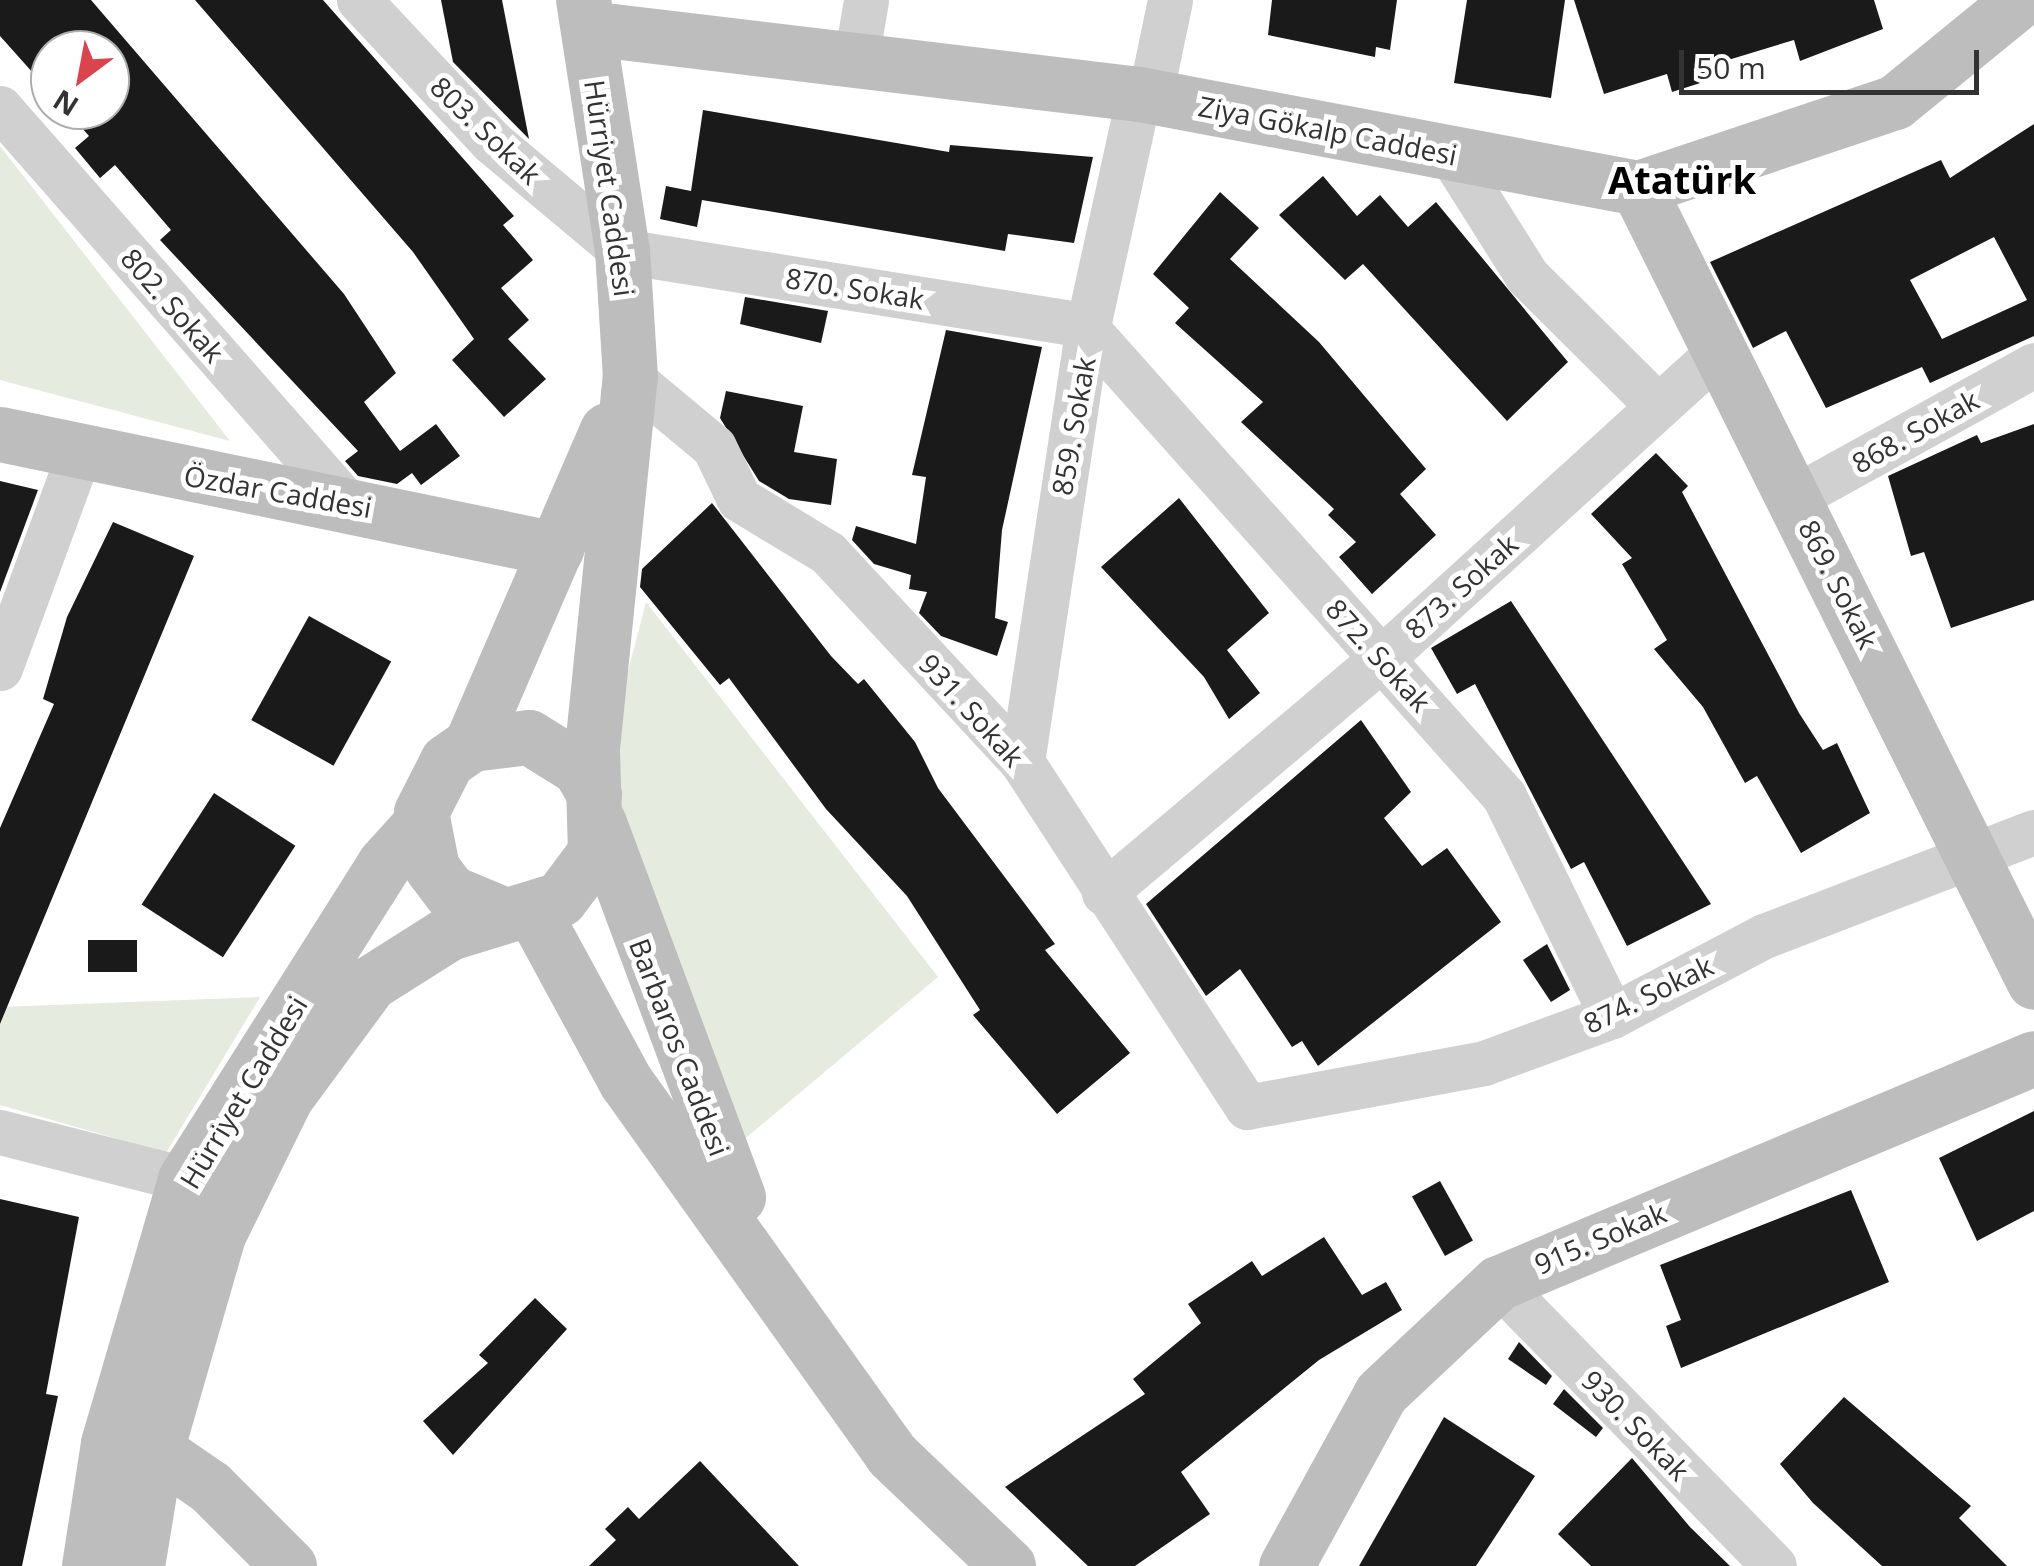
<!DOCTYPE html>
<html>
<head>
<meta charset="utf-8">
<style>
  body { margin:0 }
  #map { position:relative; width:2034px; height:1566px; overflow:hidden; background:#fff; font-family:"Open Sans",sans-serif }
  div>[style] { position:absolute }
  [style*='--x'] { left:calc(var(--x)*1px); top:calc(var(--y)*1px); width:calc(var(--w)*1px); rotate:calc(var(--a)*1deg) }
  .green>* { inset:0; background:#e5ebdf }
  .building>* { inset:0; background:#1a1a1a; transform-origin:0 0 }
  .street>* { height:45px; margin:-22.5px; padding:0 22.5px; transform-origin:22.5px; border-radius:22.5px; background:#d0d0d0 }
  .secondary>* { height:55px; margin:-27.5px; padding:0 27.5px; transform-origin:27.5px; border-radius:27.5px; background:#bdbdbd }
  span { translate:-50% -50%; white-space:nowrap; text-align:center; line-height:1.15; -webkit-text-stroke:10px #fff; paint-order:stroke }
  .street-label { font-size:28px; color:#333 }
  .district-label { font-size:38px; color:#000; font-weight:700 }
  .north { position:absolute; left:30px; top:30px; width:100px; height:100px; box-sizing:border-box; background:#fff; border:2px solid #adadad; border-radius:50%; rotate:212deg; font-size:28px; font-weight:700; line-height:40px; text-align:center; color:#333 }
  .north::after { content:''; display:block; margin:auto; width:35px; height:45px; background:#da444f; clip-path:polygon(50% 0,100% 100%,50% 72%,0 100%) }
  .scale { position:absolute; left:1679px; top:50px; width:300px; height:45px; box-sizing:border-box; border:5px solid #333; border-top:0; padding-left:12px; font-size:30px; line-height:35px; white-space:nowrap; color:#333; -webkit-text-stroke:8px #fff; paint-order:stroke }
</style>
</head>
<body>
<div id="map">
  <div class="green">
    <i style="clip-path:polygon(0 146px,230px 441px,0 380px)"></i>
    <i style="clip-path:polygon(646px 602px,938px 977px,741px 1142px,619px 803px,619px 706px)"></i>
    <i style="clip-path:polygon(260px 997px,166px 1153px,0 1105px,0 1007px)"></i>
  </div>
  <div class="building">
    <i style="clip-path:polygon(0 0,91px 0,344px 294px,396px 373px,364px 402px,400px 451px,436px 424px,460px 456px,421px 485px,412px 473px,397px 484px,358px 476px,345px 461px,358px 451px,160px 240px,171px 230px,115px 165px,100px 178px,75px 148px,89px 136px,66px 110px,110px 110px,110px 50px,50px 50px,50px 92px,0 36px)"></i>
    <i style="clip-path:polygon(195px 0,323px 0,514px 216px,503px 225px,533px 260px,501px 288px,529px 320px,508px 339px,546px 379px,504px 417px,452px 360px,474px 339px,413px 252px)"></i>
    <i style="clip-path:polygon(441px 0,502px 0,529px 139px,453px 62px)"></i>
    <i style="clip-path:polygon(1272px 0,1397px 0,1390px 50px,1376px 47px,1375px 57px,1268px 35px)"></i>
    <i style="clip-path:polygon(1467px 0,1565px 0,1551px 98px,1454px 83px)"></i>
    <i style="clip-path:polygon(1574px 0,1874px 0,1883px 29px,1800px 61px,1794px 40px,1715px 64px,1719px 77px,1672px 92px,1667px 74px,1604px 94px)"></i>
    <i style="clip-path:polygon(703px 110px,949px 152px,950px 145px,1093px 157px,1074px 243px,1008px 234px,1005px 251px,702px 200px,697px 227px,660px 219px,666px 186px,691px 191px)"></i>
    <i style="clip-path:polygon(evenodd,2034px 124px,2034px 336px,1930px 383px,1922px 367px,1826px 408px,1786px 331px,1753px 348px,1710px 262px,1941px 160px,1950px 178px,2034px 124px,1994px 237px,2027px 300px,1942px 339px,1910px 280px,1994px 237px)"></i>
    <i style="clip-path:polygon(1323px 176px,1357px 216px,1380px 195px,1408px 227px,1436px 202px,1568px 362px,1507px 421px,1363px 264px,1345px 280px,1279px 215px)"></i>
    <i style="clip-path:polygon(1220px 192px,1259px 228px,1230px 259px,1319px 342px,1426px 469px,1400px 494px,1436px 535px,1372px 594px,1339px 557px,1356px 542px,1328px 515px,1334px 509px,1241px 422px,1263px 402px,1175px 323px,1189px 308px,1153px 274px)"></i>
    <i style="clip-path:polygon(745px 297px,828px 311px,821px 343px,740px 324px)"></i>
    <i style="clip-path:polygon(946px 330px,1042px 347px,1002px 530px,995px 618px,1008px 622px,997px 656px,941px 636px,919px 613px,927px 592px,909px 589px,911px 575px,874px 564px,852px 540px,856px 526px,916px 544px,926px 477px,912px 475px)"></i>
    <i style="clip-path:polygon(726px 391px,803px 406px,794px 452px,837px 459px,831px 505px,789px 499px,759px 481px,720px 418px)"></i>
    <i style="clip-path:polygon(2034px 424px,2034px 600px,1951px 628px,1924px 552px,1911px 556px,1888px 476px,1977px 435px,1981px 443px)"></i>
    <i style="clip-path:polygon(1656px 453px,1688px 486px,1682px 492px,1799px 713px,1823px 750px,1837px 743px,1870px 813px,1801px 853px,1757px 776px,1745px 783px,1703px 707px,1654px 649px,1667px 640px,1622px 564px,1632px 558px,1591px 514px)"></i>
    <i style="clip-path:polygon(0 481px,38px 490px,0 592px)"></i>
    <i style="clip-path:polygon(1179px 498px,1269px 613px,1227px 650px,1260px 693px,1229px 719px,1204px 677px,1101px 567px)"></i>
    <i style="clip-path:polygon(712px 503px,831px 656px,858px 684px,864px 679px,915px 742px,938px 788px,1055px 944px,1045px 950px,1130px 1053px,1057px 1114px,973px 1015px,980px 1010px,907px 896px,826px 809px,729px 678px,720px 685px,640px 587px,642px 569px)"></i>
    <i style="clip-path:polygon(113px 522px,194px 556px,0 1024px,0 828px,54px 704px,43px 699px,67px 617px)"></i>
    <i style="clip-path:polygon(1511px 601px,1711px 904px,1627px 946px,1584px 862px,1571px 869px,1475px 684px,1457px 694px,1431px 648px)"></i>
    <i style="left:309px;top:616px;width:94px;height:119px;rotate:29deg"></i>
    <i style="clip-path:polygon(1361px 720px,1411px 792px,1384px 818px,1422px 866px,1447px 848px,1501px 922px,1318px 1066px,1302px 1041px,1292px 1047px,1240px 969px,1206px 996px,1146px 904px)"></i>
    <i style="left:214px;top:793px;width:97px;height:133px;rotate:33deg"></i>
    <i style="left:88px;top:940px;width:49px;height:32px"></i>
    <i style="clip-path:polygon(1547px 944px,1570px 990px,1551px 1002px,1523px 960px)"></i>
    <i style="clip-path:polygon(2034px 1111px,2034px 1211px,1977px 1241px,1939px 1158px)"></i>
    <i style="left:1440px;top:1181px;width:68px;height:32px;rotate:61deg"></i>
    <i style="clip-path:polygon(1851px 1190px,1889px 1282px,1681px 1368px,1666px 1326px,1681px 1320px,1660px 1265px)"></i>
    <i style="clip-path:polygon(0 1199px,79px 1217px,46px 1394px,58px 1396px,22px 1566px,0 1566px)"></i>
    <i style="clip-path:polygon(1324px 1237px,1362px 1295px,1386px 1282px,1402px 1310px,1319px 1360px,1181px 1472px,1210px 1514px,1135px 1566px,1088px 1566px,1005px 1487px,1145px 1394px,1133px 1379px,1201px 1323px,1188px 1304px,1252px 1261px,1262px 1276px)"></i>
    <i style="clip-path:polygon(535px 1298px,567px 1329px,453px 1455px,423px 1421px,488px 1363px,479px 1355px)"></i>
    <i style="clip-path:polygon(1519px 1342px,1552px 1376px,1546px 1385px,1508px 1359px)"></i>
    <i style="clip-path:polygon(1564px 1389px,1603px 1428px,1596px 1437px,1553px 1404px)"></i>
    <i style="clip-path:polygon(1844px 1397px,1971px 1506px,1959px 1518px,2007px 1566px,1882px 1566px,1813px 1503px,1780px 1464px)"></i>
    <i style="clip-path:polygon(1444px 1417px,1535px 1476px,1476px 1566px,1359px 1566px)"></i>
    <i style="clip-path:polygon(1632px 1458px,1690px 1527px,1730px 1566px,1591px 1566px,1558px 1534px)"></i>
    <i style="clip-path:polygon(700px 1461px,799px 1566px,589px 1566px,616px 1540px,605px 1529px,628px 1507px,639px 1519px)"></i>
  </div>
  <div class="street">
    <i style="--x:359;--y:0;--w:195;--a:46.9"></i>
    <i style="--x:492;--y:142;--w:170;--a:40"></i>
    <i style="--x:622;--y:251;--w:472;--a:9.1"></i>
    <i style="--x:856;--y:60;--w:61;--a:-80.5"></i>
    <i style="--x:1150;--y:96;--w:98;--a:-78.2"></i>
    <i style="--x:0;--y:108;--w:524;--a:48.71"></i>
    <i style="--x:1449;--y:152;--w:146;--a:57.8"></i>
    <i style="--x:1527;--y:276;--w:185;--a:44.8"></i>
    <i style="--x:1090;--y:332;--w:622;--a:48.26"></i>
    <i style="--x:1504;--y:796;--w:245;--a:63.9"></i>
    <i style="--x:630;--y:377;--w:109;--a:39.8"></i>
    <i style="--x:714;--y:447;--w:58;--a:64.3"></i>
    <i style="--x:739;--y:499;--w:104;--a:31.2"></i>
    <i style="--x:828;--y:553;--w:285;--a:47.1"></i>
    <i style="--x:1022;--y:762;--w:412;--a:56.9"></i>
    <i style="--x:1247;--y:1107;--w:241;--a:-10.5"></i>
    <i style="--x:1484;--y:1063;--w:136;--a:-20.2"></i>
    <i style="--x:1612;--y:1016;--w:172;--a:-27.8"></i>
    <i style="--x:1764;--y:936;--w:289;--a:-21.1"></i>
    <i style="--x:1795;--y:497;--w:273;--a:-28.9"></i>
    <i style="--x:0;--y:668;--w:226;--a:-69.8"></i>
    <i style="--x:1022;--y:762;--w:441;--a:-81.4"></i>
    <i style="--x:1088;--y:326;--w:238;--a:-77.6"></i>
    <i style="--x:1104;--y:893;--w:364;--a:-40.2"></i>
    <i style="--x:1382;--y:658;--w:457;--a:-42.3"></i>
    <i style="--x:0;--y:1132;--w:191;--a:14.3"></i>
    <i style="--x:1498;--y:1283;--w:395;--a:45.7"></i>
  </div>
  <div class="secondary">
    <i style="--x:588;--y:28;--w:555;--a:6.83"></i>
    <i style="--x:1139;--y:94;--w:508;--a:10.67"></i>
    <i style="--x:1638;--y:188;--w:271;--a:-18.5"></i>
    <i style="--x:1895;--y:102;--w:161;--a:-39.2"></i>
    <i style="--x:1638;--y:188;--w:887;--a:63.49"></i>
    <i style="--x:0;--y:434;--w:568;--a:11.69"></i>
    <i style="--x:471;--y:744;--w:342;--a:-66.6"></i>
    <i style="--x:599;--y:823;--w:399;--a:69.6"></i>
    <i style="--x:533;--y:911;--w:195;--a:61.5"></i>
    <i style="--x:626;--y:1082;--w:457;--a:54.5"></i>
    <i style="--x:891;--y:1454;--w:162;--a:43.7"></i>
    <i style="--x:503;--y:914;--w:57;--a:-157.5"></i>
    <i style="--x:450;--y:892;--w:30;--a:-127"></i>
    <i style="--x:432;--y:868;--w:57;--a:-101.1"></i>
    <i style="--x:421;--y:812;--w:57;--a:-63"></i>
    <i style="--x:447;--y:761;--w:29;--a:-35"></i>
    <i style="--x:471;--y:744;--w:58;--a:-6.9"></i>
    <i style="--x:529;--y:737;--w:59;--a:31.8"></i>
    <i style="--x:579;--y:768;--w:30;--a:60"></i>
    <i style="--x:126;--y:1446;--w:30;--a:8"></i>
    <i style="--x:156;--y:1450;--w:65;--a:34.4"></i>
    <i style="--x:210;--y:1487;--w:112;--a:45"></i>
    <i style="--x:89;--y:1566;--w:124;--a:-81.2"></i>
    <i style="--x:108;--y:1443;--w:275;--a:-73.7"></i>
    <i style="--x:185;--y:1179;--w:373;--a:-57.7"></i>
    <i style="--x:384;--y:864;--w:55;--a:-47.9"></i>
    <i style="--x:137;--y:1566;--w:118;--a:-80.7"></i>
    <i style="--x:156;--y:1450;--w:224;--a:-73.9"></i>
    <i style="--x:218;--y:1235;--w:154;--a:-63.8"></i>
    <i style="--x:286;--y:1097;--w:142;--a:-53.6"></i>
    <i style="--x:370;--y:983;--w:93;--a:-32.3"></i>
    <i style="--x:449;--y:933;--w:116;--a:-17"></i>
    <i style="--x:560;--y:899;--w:59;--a:-53.3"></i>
    <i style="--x:595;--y:852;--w:104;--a:-91.7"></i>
    <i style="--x:592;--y:748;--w:373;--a:-84.2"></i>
    <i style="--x:630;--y:377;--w:126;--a:-93.6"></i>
    <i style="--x:622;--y:251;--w:254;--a:-98.8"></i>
    <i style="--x:1286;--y:1566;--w:197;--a:-61.2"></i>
    <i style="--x:1381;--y:1393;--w:161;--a:-43.2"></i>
    <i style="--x:1498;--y:1283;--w:581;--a:-22.77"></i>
  </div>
  <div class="street-label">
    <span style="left:486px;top:130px;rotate:44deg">803. Sokak</span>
    <span style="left:1328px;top:130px;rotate:11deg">Ziya Gökalp Caddesi</span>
    <span style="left:610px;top:188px;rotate:82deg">Hürriyet Caddesi</span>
    <span style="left:855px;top:288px;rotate:9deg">870. Sokak</span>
    <span style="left:173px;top:305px;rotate:49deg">802. Sokak</span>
    <span style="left:1073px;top:426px;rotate:-80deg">859. Sokak</span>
    <span style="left:1915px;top:431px;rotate:-29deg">868. Sokak</span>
    <span style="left:278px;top:491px;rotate:10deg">Özdar Caddesi</span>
    <span style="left:1839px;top:584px;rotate:63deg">869. Sokak</span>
    <span style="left:1461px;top:586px;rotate:-42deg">873. Sokak</span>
    <span style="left:1379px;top:655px;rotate:48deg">872. Sokak</span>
    <span style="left:972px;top:710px;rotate:48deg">931. Sokak</span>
    <span style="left:1648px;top:994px;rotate:-26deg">874. Sokak</span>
    <span style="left:680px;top:1047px;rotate:69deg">Barbaros Caddesi</span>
    <span style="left:243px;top:1092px;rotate:-59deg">Hürriyet Caddesi</span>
    <span style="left:1600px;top:1238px;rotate:-23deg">915. Sokak</span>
    <span style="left:1636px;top:1425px;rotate:46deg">930. Sokak</span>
  </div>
  <div class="district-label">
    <span style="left:1682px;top:180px">Atatürk</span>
  </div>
  <div class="north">N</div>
  <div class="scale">50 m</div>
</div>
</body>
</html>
